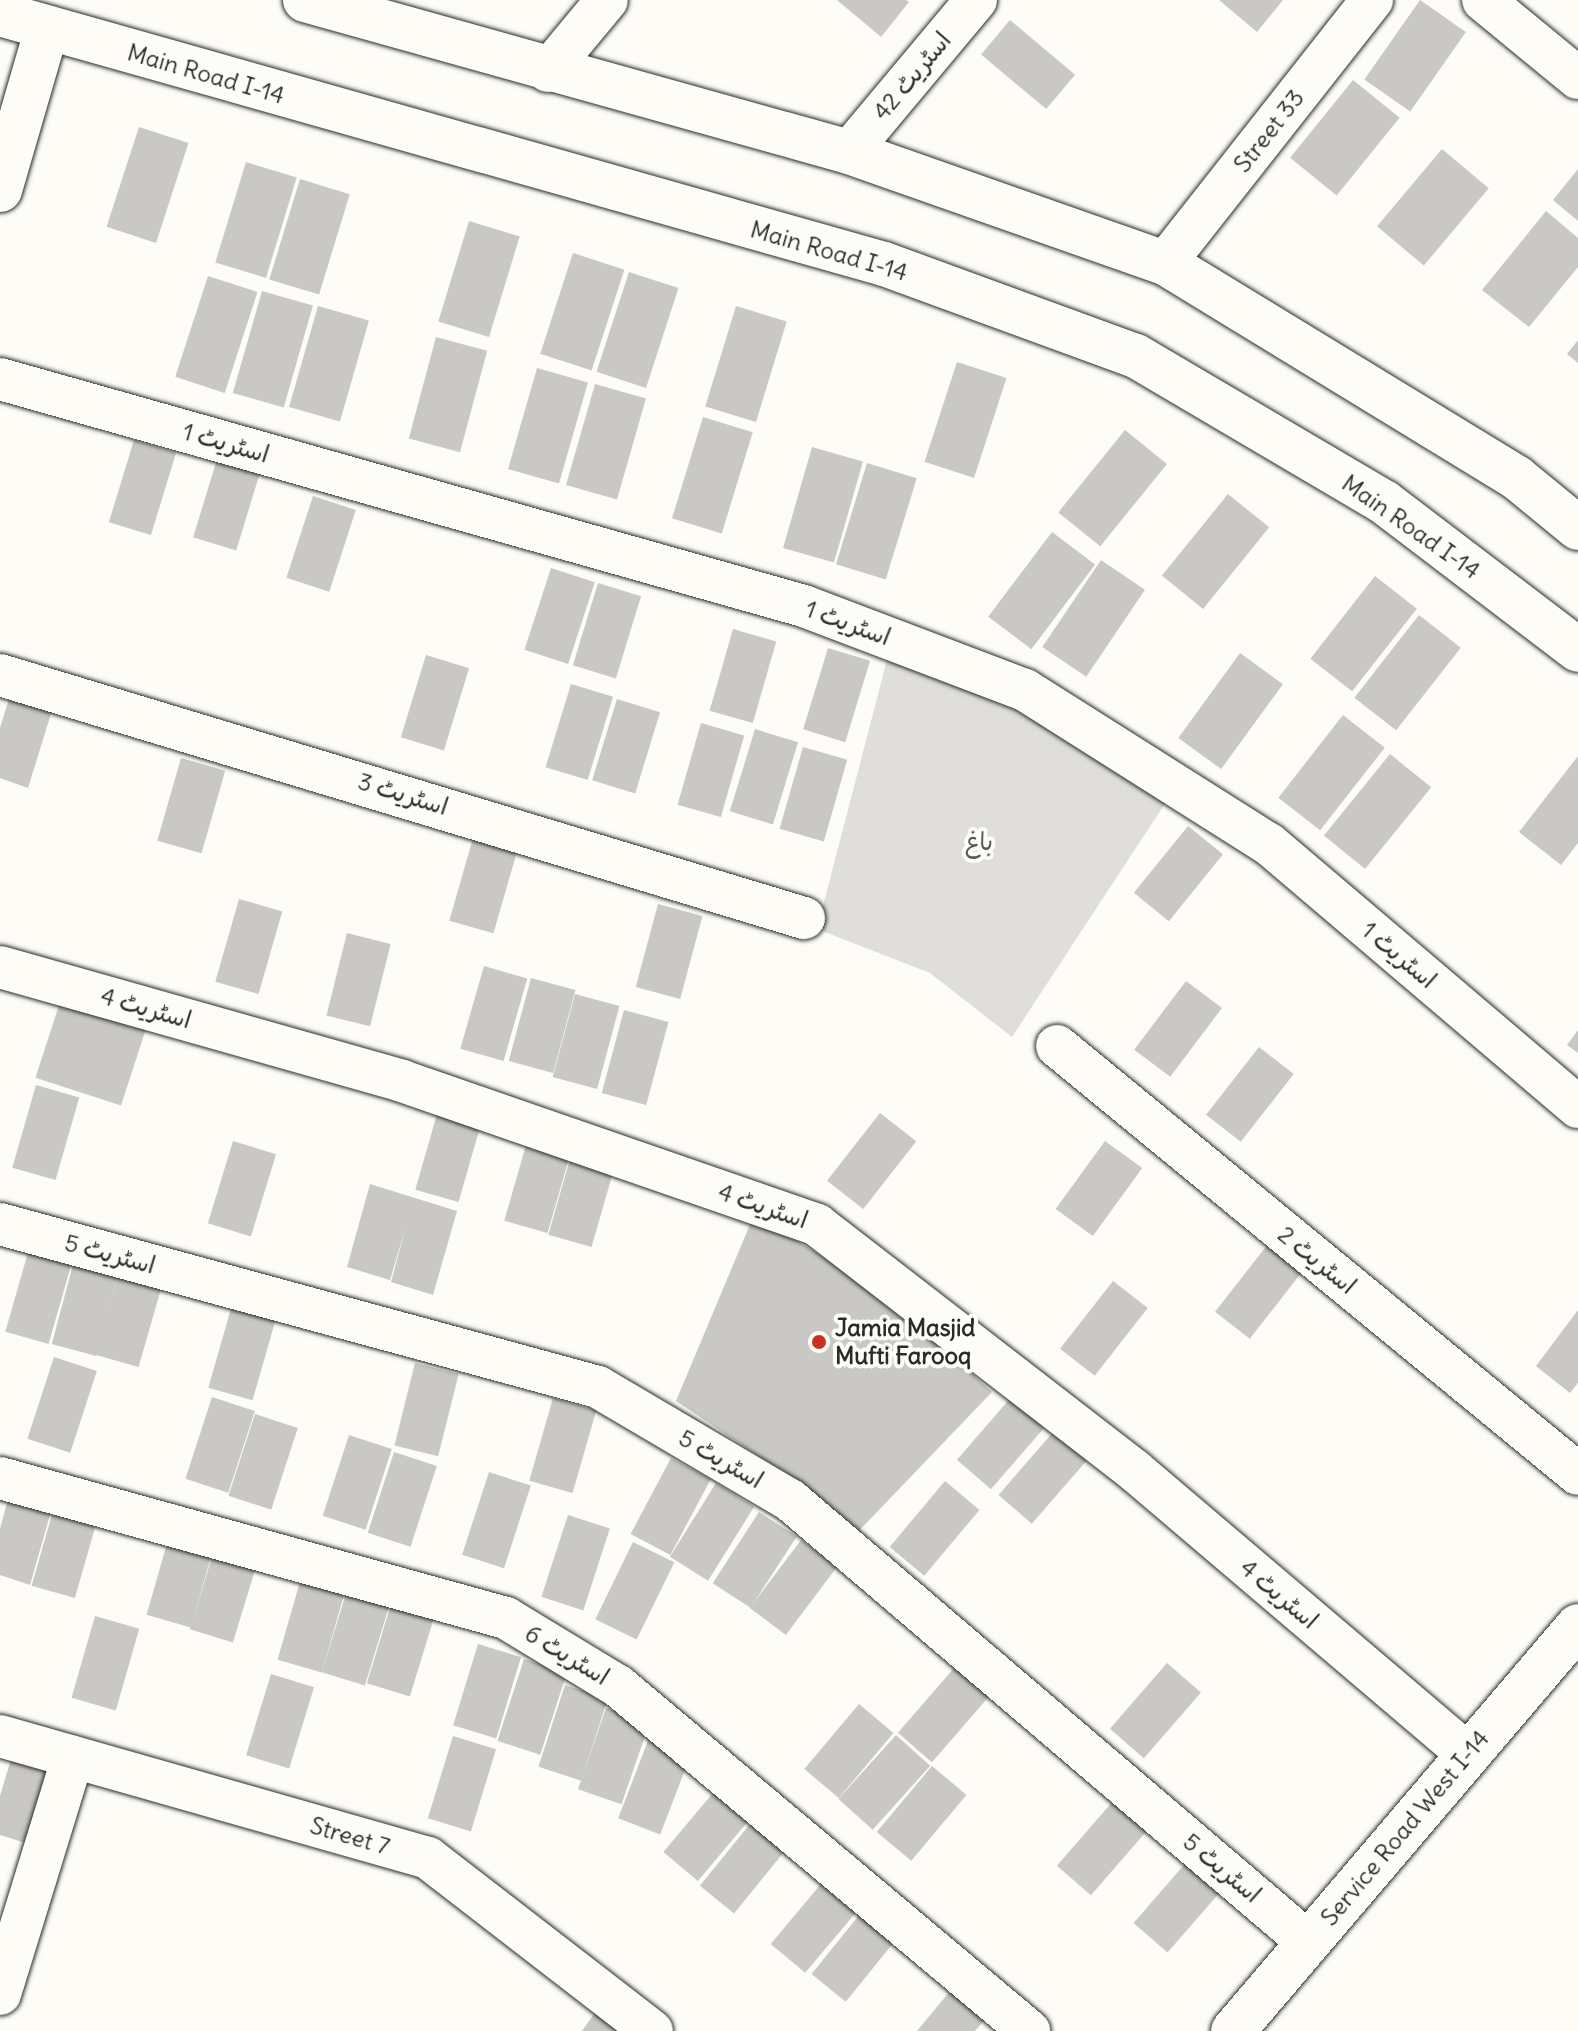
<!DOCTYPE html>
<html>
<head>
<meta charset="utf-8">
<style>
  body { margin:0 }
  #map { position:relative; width:1578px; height:2031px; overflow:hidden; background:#fdfcf7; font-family:Delius,"Playpen Sans Arabic",sans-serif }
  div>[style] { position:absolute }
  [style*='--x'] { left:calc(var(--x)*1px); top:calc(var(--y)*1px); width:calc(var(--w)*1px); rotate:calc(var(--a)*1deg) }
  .green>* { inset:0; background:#dfdeda }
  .building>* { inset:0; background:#c9c8c4; transform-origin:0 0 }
  .roads { filter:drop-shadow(0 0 2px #2b2b2b) drop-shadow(0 0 2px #2b2b2b) }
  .street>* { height:42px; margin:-21px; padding:0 21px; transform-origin:21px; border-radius:21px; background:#fdfcf7 }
  .secondary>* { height:44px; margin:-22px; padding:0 22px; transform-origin:22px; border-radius:22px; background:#fdfcf7 }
  .dots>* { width:22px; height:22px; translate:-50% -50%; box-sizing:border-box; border:4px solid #fdfcf7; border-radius:50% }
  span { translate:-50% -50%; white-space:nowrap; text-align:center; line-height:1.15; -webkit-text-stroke:8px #fdfcf7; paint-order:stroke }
  .street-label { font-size:24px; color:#2b2b2b }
  .park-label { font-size:24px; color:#585857 }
  .poi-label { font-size:24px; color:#2b2b2b; font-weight:700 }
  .left { translate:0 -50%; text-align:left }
</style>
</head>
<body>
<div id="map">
  <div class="green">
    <i style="clip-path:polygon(889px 652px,1016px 706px,1166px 802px,1012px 1037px,930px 973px,817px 929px)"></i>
  </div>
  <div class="building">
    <i style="clip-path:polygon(837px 0,906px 0,909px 2px,881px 37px)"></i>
    <i style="clip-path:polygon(1219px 0,1283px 0,1257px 32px)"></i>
    <i style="left:1420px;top:0;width:56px;height:97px;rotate:35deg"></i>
    <i style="left:1010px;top:20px;width:85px;height:45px;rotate:40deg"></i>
    <i style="left:1353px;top:80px;width:60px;height:100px;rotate:39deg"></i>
    <i style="left:139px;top:127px;width:52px;height:105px;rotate:18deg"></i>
    <i style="left:1442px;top:149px;width:61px;height:101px;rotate:40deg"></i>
    <i style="left:246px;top:162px;width:53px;height:105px;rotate:17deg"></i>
    <i style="clip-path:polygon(1578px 169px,1578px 221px,1553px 200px)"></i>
    <i style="left:300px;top:179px;width:52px;height:105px;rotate:17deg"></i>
    <i style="clip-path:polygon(1546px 211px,1578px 238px,1578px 267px,1529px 327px,1482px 290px)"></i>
    <i style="left:469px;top:221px;width:53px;height:105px;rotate:17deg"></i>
    <i style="left:573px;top:253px;width:54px;height:106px;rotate:18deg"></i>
    <i style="left:629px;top:272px;width:52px;height:105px;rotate:18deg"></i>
    <i style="left:208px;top:276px;width:52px;height:106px;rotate:18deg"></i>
    <i style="left:262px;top:291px;width:53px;height:106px;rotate:16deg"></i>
    <i style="left:318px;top:306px;width:53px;height:105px;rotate:16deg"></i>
    <i style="left:736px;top:306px;width:53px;height:105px;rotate:17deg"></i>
    <i style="left:436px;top:337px;width:53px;height:105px;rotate:15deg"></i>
    <i style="clip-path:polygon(1578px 340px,1578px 363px,1567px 354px)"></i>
    <i style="left:957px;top:362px;width:52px;height:105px;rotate:18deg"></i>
    <i style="left:537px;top:368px;width:53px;height:105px;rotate:16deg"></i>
    <i style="left:595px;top:384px;width:53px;height:105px;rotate:16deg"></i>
    <i style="left:703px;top:417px;width:52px;height:106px;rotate:17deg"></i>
    <i style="left:1125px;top:430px;width:54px;height:106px;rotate:39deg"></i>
    <i style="left:134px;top:440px;width:44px;height:86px;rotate:17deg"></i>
    <i style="left:812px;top:447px;width:53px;height:105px;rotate:16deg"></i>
    <i style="left:218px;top:456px;width:45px;height:85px;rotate:17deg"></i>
    <i style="left:867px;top:463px;width:52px;height:106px;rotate:17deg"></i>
    <i style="left:1228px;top:494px;width:53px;height:105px;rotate:39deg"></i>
    <i style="left:313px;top:496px;width:45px;height:86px;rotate:18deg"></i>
    <i style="left:1052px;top:532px;width:54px;height:106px;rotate:37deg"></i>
    <i style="left:1101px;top:560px;width:53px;height:105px;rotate:34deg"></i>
    <i style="left:551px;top:568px;width:46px;height:86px;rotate:18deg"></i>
    <i style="left:1375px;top:576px;width:53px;height:105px;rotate:38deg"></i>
    <i style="left:598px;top:583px;width:45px;height:86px;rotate:17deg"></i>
    <i style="left:1419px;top:615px;width:53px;height:105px;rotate:38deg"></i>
    <i style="left:733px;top:629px;width:45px;height:85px;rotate:16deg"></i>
    <i style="left:828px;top:648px;width:44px;height:85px;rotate:17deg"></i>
    <i style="left:1240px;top:653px;width:53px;height:105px;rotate:36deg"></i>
    <i style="left:426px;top:655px;width:45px;height:86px;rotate:17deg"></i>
    <i style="left:571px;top:684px;width:44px;height:87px;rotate:17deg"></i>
    <i style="clip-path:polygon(11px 692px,54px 704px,28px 788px,0 778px,0 728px)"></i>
    <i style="left:617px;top:699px;width:45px;height:85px;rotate:17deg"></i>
    <i style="left:1343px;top:715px;width:53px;height:105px;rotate:38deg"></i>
    <i style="left:701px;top:723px;width:45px;height:85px;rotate:16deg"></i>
    <i style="left:755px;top:729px;width:45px;height:86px;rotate:17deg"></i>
    <i style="left:803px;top:747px;width:46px;height:85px;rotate:16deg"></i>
    <i style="left:1390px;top:754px;width:53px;height:105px;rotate:39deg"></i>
    <i style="clip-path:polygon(1578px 756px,1578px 843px,1561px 865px,1519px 832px)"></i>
    <i style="left:181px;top:758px;width:46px;height:86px;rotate:16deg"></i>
    <i style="left:1188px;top:826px;width:45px;height:86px;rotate:39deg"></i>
    <i style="left:473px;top:838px;width:46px;height:86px;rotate:16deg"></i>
    <i style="left:239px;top:899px;width:45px;height:86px;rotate:16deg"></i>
    <i style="left:658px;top:904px;width:46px;height:86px;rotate:15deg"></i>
    <i style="left:347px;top:933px;width:45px;height:85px;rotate:14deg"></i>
    <i style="left:484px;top:966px;width:45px;height:86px;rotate:16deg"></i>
    <i style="left:531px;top:978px;width:46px;height:86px;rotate:15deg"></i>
    <i style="left:1186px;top:981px;width:45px;height:86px;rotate:37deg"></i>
    <i style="left:575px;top:994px;width:46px;height:86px;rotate:15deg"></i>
    <i style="left:62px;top:996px;width:90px;height:86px;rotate:18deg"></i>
    <i style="left:624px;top:1010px;width:46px;height:86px;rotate:15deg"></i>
    <i style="clip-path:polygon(1578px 1030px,1578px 1053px,1567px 1045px)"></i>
    <i style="left:1259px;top:1047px;width:44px;height:86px;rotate:38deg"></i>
    <i style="left:36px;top:1085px;width:45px;height:86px;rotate:16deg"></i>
    <i style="left:439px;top:1107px;width:45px;height:86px;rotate:16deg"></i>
    <i style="left:880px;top:1113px;width:46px;height:86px;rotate:38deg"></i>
    <i style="left:528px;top:1138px;width:45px;height:86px;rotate:16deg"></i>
    <i style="left:233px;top:1141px;width:45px;height:86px;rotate:17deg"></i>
    <i style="left:1105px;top:1141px;width:46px;height:84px;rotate:36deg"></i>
    <i style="left:572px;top:1152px;width:45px;height:86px;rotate:16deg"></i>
    <i style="clip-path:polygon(370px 1184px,457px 1211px,433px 1295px,391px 1282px,406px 1226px,390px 1280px,347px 1267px)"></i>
    <i style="clip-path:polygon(754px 1215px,880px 1291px,992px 1392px,854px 1536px,775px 1467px,676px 1401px)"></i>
    <i style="left:1268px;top:1244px;width:44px;height:86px;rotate:38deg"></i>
    <i style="left:29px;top:1249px;width:45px;height:86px;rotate:16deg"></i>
    <i style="left:74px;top:1261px;width:46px;height:86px;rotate:15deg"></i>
    <i style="left:119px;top:1272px;width:45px;height:86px;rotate:16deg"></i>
    <i style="left:1113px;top:1281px;width:44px;height:86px;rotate:38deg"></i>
    <i style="left:232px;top:1305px;width:46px;height:86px;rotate:16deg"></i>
    <i style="clip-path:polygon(1578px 1310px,1578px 1383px,1570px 1393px,1536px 1366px)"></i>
    <i style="left:54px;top:1357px;width:45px;height:86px;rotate:18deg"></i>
    <i style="left:415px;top:1363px;width:45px;height:85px;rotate:14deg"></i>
    <i style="left:1014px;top:1394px;width:45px;height:87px;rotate:41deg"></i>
    <i style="left:212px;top:1397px;width:45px;height:86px;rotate:18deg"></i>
    <i style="left:553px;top:1398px;width:45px;height:86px;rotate:16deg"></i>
    <i style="left:255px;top:1414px;width:45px;height:86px;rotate:18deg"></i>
    <i style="left:1055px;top:1430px;width:44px;height:86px;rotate:41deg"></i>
    <i style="left:349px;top:1435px;width:45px;height:85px;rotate:18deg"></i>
    <i style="left:394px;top:1452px;width:45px;height:85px;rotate:18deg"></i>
    <i style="left:671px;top:1458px;width:45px;height:86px;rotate:28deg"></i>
    <i style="left:489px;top:1472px;width:44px;height:87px;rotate:18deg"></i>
    <i style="left:945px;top:1481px;width:45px;height:86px;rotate:40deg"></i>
    <i style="left:716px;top:1483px;width:45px;height:87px;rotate:32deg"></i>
    <i style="clip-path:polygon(11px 1488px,54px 1501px,30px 1585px,0 1575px,0 1529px)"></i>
    <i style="left:55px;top:1504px;width:45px;height:85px;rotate:16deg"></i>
    <i style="left:759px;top:1512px;width:45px;height:85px;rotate:33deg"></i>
    <i style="left:568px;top:1515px;width:44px;height:86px;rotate:18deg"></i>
    <i style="left:170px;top:1533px;width:46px;height:85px;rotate:16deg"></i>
    <i style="left:801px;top:1540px;width:45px;height:85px;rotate:37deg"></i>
    <i style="left:633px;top:1542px;width:46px;height:86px;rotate:26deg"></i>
    <i style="left:215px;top:1547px;width:45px;height:86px;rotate:17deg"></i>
    <i style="left:301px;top:1578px;width:46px;height:85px;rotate:16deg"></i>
    <i style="left:347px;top:1590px;width:45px;height:86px;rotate:17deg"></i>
    <i style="left:392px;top:1601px;width:45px;height:86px;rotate:17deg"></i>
    <i style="left:95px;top:1616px;width:46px;height:85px;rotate:16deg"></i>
    <i style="left:478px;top:1644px;width:45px;height:85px;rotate:17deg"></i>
    <i style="left:524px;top:1659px;width:45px;height:86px;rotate:18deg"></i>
    <i style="left:1167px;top:1663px;width:45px;height:87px;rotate:41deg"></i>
    <i style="left:955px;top:1667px;width:45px;height:87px;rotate:41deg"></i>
    <i style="left:271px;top:1674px;width:45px;height:85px;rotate:17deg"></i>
    <i style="left:565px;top:1685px;width:45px;height:86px;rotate:18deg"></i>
    <i style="left:859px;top:1704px;width:45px;height:85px;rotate:40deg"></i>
    <i style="left:606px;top:1708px;width:46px;height:86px;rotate:19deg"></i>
    <i style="left:896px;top:1735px;width:46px;height:86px;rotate:42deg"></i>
    <i style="left:453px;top:1736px;width:45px;height:86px;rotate:17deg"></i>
    <i style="left:649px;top:1738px;width:45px;height:86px;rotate:21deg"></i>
    <i style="clip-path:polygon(14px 1749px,57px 1762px,32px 1845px,0 1835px,0 1796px)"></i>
    <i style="left:932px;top:1766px;width:45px;height:86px;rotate:40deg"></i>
    <i style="left:718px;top:1787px;width:45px;height:85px;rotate:40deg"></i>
    <i style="left:1114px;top:1800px;width:45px;height:87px;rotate:41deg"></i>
    <i style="left:754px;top:1819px;width:44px;height:86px;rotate:39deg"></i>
    <i style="left:1190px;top:1858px;width:45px;height:86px;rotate:41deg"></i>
    <i style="left:826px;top:1878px;width:45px;height:86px;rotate:40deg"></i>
    <i style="left:865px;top:1908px;width:44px;height:85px;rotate:39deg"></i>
    <i style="clip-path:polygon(960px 1979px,995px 2008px,975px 2031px,917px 2031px)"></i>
    <i style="clip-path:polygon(599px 2007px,628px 2031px,582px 2031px)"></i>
  </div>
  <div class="roads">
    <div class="street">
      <i style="--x:1483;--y:0;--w:123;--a:39.4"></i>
      <i style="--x:548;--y:71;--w:92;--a:-50.3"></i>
      <i style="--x:849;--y:152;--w:198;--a:-50.1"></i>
      <i style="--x:1165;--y:263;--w:335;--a:-51.8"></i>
      <i style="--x:0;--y:379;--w:835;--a:15.77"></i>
      <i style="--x:804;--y:606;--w:236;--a:20.8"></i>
      <i style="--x:1025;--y:690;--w:289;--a:32.3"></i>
      <i style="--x:1269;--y:844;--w:406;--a:40.4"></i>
      <i style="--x:0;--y:675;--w:840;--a:16.82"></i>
      <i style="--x:0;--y:967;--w:418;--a:15.8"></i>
      <i style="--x:402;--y:1081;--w:439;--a:19.1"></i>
      <i style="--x:817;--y:1225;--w:401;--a:37.7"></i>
      <i style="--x:1134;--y:1470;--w:438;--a:40.4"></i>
      <i style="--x:1057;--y:1046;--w:674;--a:39.4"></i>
      <i style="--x:0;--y:1224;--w:620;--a:15.25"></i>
      <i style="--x:598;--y:1387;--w:223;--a:30.5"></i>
      <i style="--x:790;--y:1500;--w:682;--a:40.48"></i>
      <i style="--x:0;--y:1478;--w:525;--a:15.47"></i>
      <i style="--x:506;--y:1618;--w:131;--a:31.3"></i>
      <i style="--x:618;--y:1686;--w:537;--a:40.01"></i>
      <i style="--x:0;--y:1736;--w:445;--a:15.9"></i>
      <i style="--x:428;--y:1858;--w:283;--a:37.7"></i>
      <i style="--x:0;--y:1994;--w:248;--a:-72.9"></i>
    </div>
    <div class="secondary">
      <i style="--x:305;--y:0;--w:565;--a:15.61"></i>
      <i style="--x:849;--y:152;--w:335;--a:19.4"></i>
      <i style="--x:1165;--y:263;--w:412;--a:31.4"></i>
      <i style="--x:1517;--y:478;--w:79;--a:39.3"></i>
      <i style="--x:0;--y:14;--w:919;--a:15.79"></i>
      <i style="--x:884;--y:264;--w:268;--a:20.1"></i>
      <i style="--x:1136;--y:356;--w:288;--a:30.5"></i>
      <i style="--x:1384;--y:502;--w:244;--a:37.3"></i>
      <i style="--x:0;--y:190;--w:169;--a:-73.8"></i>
      <i style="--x:1233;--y:2031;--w:532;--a:-49.57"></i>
    </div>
  </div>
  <div class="dots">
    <i style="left:819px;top:1342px;background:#c8321e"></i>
  </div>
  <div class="street-label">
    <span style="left:206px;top:74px;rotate:16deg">Main Road I-14</span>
    <span style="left:912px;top:76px;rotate:-50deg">اسٹریٹ 42</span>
    <span style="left:1269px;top:131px;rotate:-52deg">Street 33</span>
    <span style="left:829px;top:251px;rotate:16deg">Main Road I-14</span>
    <span style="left:226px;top:443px;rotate:16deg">اسٹریٹ 1</span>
    <span style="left:1411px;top:527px;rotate:35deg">Main Road I-14</span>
    <span style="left:848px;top:623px;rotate:20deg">اسٹریٹ 1</span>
    <span style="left:403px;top:794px;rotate:17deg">اسٹریٹ 3</span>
    <span style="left:1399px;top:955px;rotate:40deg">اسٹریٹ 1</span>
    <span style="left:146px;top:1008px;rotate:16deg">اسٹریٹ 4</span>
    <span style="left:763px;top:1206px;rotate:19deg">اسٹریٹ 4</span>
    <span style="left:110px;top:1254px;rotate:15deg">اسٹریٹ 5</span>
    <span style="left:1317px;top:1260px;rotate:39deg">اسٹریٹ 2</span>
    <span style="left:721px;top:1459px;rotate:30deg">اسٹریٹ 5</span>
    <span style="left:1279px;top:1594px;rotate:40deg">اسٹریٹ 4</span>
    <span style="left:567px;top:1655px;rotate:31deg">اسٹریٹ 6</span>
    <span style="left:1405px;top:1828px;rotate:-50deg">Service Road West I-14</span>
    <span style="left:350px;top:1836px;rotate:16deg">Street 7</span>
    <span style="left:1222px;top:1868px;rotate:40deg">اسٹریٹ 5</span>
  </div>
  <div class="park-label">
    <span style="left:979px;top:842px">باغ</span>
  </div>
  <div class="poi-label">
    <span class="left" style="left:835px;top:1342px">Jamia Masjid<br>Mufti Farooq</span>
  </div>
</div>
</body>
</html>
